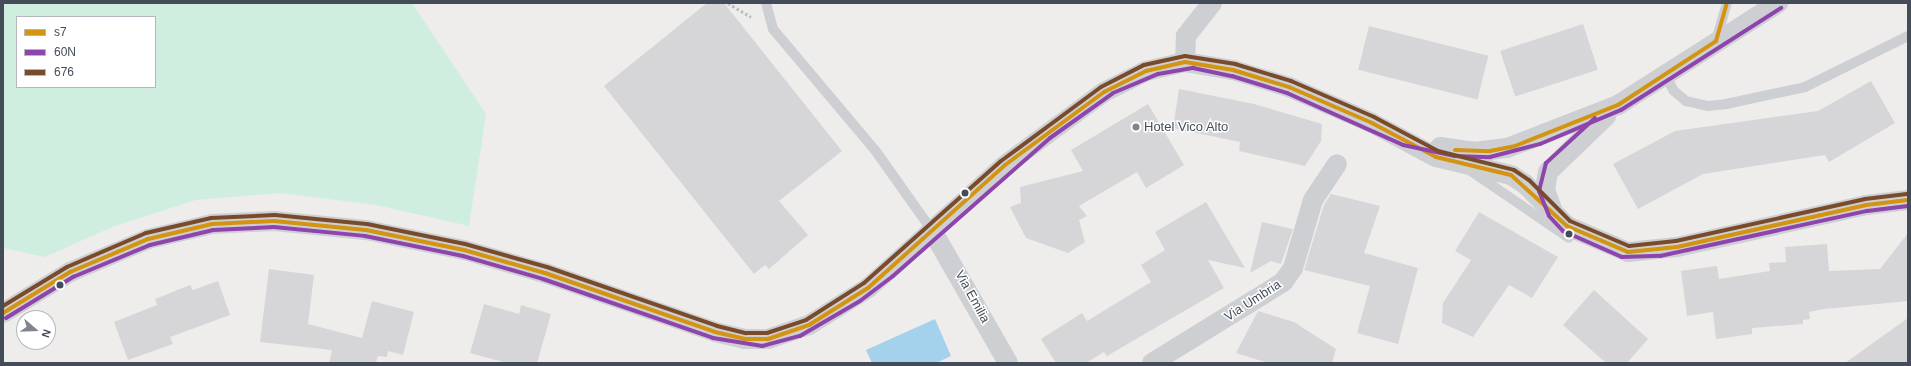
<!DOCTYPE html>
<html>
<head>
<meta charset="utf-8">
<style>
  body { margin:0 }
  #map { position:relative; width:1911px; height:366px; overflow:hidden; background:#eeedec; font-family:Arial,sans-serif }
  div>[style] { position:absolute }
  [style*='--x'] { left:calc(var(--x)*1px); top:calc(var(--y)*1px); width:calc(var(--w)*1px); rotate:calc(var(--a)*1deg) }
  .green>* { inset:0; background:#d0eee0 }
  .water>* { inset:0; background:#a4d1eb }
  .building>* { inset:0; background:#d6d6d8; transform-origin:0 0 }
  .path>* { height:2.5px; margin-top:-1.25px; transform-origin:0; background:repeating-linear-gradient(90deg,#b8c3c2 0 3px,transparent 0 5px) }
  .service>* { height:10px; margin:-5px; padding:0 5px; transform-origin:5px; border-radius:5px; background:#cecfd2 }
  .minor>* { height:20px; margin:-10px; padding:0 10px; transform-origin:10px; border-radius:10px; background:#cecfd2 }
  .bus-1>* { height:4px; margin:-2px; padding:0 2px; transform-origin:2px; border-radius:2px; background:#d39412 }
  .bus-2>* { height:4px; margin:-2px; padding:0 2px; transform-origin:2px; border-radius:2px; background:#8e44ad }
  .bus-3>* { height:4px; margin:-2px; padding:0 2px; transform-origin:2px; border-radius:2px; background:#7a4b2a }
  .dots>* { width:11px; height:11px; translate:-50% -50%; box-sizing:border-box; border:2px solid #fff; border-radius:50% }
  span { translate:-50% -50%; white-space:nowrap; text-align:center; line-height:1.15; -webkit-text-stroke:3px #fff; paint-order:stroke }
  .poi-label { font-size:13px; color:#444c59 }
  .left { translate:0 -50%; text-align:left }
  .street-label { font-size:13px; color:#444c59 }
  .frame { position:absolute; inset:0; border:4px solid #444c59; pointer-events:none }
  .legend { position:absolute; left:16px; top:16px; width:140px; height:72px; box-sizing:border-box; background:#fff; border:1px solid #b4b7bd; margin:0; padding:5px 7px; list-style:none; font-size:12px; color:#444c59 }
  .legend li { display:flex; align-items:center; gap:8px; height:20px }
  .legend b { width:20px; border:1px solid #b4b7bd }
  .north { position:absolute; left:16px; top:310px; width:40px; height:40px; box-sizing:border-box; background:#fff; border:1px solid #b4b7bd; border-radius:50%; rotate:109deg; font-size:11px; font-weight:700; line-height:16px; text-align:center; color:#444c59 }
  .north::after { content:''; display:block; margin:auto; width:14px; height:18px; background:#80848c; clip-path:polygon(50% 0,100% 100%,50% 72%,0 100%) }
</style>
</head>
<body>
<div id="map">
  <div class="green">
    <i style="clip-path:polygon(evenodd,3px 3px,412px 3px,486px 114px,469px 226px,376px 205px,280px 193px,196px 200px,112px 227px,45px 257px,3px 248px,3px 3px,17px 17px,155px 17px,155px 87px,17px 87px,17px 17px)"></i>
  </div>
  <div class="water">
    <i style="clip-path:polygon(935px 319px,951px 356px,936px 363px,872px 363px,866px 350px)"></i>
  </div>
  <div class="building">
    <i style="clip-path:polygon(707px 3px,724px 3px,842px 151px,779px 201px,808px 235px,769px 269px,765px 265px,754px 274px,604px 86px)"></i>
    <i style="left:1583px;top:24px;width:48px;height:87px;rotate:72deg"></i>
    <i style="left:1369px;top:26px;width:123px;height:45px;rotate:14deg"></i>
    <i style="clip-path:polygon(1871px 81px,1895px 123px,1829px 162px,1825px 155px,1703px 174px,1638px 209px,1613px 164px,1675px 131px,1818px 111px)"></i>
    <i style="clip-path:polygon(1179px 89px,1254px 104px,1322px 124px,1321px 141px,1305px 166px,1239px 151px,1240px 142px,1173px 128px)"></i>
    <i style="clip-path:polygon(1148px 104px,1184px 165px,1146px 188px,1137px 172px,1079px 206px,1087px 216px,1079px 220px,1085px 242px,1068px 253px,1026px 238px,1010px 207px,1021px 203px,1020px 187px,1083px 171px,1071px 150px)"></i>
    <i style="clip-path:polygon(1331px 194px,1380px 206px,1364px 253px,1418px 268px,1398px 344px,1357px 333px,1370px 286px,1304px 270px,1324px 205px)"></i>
    <i style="clip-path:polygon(1206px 202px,1245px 268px,1208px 260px,1224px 288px,1107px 356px,1104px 352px,1086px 363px,1056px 363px,1041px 339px,1082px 313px,1087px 321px,1151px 282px,1141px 265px,1165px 250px,1155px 232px)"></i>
    <i style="clip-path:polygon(1479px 212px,1558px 257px,1532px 298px,1509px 285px,1473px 337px,1442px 323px,1443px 303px,1471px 260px,1455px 251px)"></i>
    <i style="clip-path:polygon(1262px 222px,1293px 229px,1281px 264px,1271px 261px,1250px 273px)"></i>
    <i style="clip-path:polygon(1908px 233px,1908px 301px,1824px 309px,1809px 312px,1810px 319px,1803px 320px,1803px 324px,1752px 328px,1752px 334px,1716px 339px,1713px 312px,1687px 316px,1681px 271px,1717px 266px,1719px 279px,1770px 271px,1769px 263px,1786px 262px,1785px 247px,1827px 244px,1829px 271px,1880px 269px)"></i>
    <i style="clip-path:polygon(269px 269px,314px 275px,308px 324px,362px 338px,372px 301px,414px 312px,403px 355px,388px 351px,387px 357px,378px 356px,376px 363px,329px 363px,332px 350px,260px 342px)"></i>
    <i style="clip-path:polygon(218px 281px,230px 315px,170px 337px,173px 344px,128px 360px,114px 322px,157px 305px,155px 299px,190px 285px,193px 290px)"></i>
    <i style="clip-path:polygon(1594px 290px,1648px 339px,1627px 363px,1606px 363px,1563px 325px)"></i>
    <i style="clip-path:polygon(484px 304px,519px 314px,521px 305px,551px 314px,537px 363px,507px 363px,470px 353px)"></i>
    <i style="clip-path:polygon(1258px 311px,1294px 322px,1336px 349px,1332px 363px,1268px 363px,1236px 353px)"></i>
    <i style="clip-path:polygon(1908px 318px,1908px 363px,1845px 363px)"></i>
  </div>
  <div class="path">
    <i style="--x:728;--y:3;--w:27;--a:31"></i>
  </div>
  <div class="service">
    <i style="--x:766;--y:3;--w:27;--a:75"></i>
    <i style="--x:773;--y:29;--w:158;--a:49.9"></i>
    <i style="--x:875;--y:150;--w:100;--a:54.7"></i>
    <i style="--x:1716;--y:41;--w:40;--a:-74"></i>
    <i style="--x:1665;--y:75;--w:18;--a:61"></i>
    <i style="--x:1674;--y:91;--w:16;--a:40"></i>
    <i style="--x:1686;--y:101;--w:23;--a:13"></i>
    <i style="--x:1708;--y:106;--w:18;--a:-6"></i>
    <i style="--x:1726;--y:104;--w:81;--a:-12.1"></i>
    <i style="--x:1805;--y:87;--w:115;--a:-26.3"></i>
    <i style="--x:1468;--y:169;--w:122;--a:34.3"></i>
  </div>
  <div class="minor">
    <i style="--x:1185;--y:62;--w:26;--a:-88"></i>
    <i style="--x:1186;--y:36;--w:42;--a:-51.8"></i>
    <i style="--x:1440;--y:147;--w:34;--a:8"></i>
    <i style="--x:1474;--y:152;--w:33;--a:-7"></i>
    <i style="--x:1507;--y:148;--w:119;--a:-21.2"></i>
    <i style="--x:1618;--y:105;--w:190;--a:-32.5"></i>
    <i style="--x:1552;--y:209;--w:20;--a:-110"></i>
    <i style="--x:1545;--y:190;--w:18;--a:-81"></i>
    <i style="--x:1548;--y:172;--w:81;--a:-44"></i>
    <i style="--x:933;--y:232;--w:151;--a:60.2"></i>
    <i style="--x:3;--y:313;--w:79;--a:-31.5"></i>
    <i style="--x:70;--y:272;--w:85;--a:-22.9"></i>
    <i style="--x:148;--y:239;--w:66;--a:-13.2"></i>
    <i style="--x:212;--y:224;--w:62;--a:-2.8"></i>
    <i style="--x:274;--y:221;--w:92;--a:5.6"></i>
    <i style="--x:366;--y:230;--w:100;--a:11.5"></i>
    <i style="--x:464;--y:250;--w:84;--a:15.9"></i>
    <i style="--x:545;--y:273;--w:180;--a:19.1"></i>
    <i style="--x:715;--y:332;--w:31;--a:13"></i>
    <i style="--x:745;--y:339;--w:23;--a:0"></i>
    <i style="--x:768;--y:339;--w:43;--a:-18.9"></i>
    <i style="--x:809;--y:325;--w:70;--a:-32.1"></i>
    <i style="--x:868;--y:288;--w:184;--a:-41.9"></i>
    <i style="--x:1005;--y:165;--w:123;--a:-36.4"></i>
    <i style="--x:1104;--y:92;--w:47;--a:-26.6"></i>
    <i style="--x:1146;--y:71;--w:40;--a:-13"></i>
    <i style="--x:1185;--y:62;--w:49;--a:9.5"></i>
    <i style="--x:1233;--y:70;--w:59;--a:16.9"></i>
    <i style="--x:1289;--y:87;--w:90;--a:23.4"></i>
    <i style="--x:1372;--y:123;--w:72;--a:28"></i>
    <i style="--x:1436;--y:157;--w:77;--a:13.5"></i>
    <i style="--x:1511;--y:175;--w:17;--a:33"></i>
    <i style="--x:1525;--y:184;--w:59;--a:45"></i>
    <i style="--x:1567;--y:226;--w:66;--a:23.1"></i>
    <i style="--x:1628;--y:252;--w:49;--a:-5.8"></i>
    <i style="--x:1677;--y:247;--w:194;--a:-12.5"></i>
    <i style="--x:1866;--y:205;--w:42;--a:-6.8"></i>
    <i style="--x:1152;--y:363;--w:154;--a:-31.7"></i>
    <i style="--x:1283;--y:282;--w:17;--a:-54"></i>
    <i style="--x:1293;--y:268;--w:71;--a:-73.6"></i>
    <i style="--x:1313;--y:200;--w:43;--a:-56.3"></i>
  </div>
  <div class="bus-1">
    <i style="--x:1455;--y:150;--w:35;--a:2"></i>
    <i style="--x:1490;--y:151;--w:25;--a:-11"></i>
    <i style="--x:1515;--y:146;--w:111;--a:-21.7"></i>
    <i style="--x:1618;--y:105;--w:117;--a:-33.1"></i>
    <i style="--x:1716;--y:41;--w:40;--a:-74"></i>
    <i style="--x:3;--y:313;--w:79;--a:-31.5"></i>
    <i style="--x:70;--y:272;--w:85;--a:-22.9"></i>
    <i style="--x:148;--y:239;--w:66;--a:-13.2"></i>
    <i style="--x:212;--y:224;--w:62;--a:-2.8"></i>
    <i style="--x:274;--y:221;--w:92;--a:5.6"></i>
    <i style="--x:366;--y:230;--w:100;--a:11.5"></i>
    <i style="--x:464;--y:250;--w:84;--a:15.9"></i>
    <i style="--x:545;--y:273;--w:180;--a:19.1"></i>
    <i style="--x:715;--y:332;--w:31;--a:13"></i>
    <i style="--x:745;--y:339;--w:23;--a:0"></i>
    <i style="--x:768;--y:339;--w:43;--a:-18.9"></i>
    <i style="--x:809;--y:325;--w:70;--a:-32.1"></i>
    <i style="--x:868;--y:288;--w:184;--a:-41.9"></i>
    <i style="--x:1005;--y:165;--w:123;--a:-36.4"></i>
    <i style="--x:1104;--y:92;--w:47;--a:-26.6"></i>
    <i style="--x:1146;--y:71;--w:40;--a:-13"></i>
    <i style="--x:1185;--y:62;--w:49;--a:9.5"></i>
    <i style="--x:1233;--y:70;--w:59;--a:16.9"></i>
    <i style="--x:1289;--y:87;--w:90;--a:23.4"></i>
    <i style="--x:1372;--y:123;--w:72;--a:28"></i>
    <i style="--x:1436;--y:157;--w:77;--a:13.5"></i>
    <i style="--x:1511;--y:175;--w:76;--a:42.3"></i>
    <i style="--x:1567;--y:226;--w:66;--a:23.1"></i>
    <i style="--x:1628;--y:252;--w:49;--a:-5.8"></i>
    <i style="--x:1677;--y:247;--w:194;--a:-12.5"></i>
    <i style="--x:1866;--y:205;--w:42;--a:-6.8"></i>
  </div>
  <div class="bus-2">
    <i style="--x:1595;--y:118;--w:67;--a:137.4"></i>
    <i style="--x:1546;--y:163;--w:29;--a:104"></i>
    <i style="--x:1539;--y:191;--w:27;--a:68"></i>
    <i style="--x:1549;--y:216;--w:21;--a:47"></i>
    <i style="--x:1563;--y:231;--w:64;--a:23.8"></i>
    <i style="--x:1622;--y:257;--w:38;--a:-2"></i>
    <i style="--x:1660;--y:256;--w:212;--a:-12.3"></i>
    <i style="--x:1867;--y:211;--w:41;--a:-7"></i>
    <i style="--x:6;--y:318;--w:79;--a:-31.5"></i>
    <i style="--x:73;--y:277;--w:83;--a:-22.6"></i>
    <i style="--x:150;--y:245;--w:65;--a:-13.4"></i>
    <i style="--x:213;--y:230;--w:61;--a:-2.8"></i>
    <i style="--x:274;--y:227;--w:91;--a:5.6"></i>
    <i style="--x:365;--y:236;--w:100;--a:11.5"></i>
    <i style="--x:463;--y:256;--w:83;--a:16"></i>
    <i style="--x:543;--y:279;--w:180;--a:19.1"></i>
    <i style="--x:713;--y:338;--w:50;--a:9.3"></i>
    <i style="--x:762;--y:346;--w:39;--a:-15"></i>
    <i style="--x:800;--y:336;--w:69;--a:-30.3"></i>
    <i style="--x:860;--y:301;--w:41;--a:-37.1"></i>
    <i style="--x:893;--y:276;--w:209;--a:-41.3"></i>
    <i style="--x:1050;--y:138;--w:77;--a:-35.5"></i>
    <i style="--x:1113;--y:93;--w:49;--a:-22.9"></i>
    <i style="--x:1158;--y:74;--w:36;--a:-10"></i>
    <i style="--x:1193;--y:68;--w:40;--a:12"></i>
    <i style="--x:1232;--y:76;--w:58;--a:17.2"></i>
    <i style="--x:1287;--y:93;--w:127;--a:24.1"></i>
    <i style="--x:1403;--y:145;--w:53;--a:11.9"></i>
    <i style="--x:1455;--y:156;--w:35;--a:2"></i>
    <i style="--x:1490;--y:157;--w:52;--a:-14.6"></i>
    <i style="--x:1540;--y:144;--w:88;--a:-22.8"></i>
    <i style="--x:1621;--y:110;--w:190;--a:-32.5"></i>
  </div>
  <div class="bus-3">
    <i style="--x:3;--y:306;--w:75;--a:-31.4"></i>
    <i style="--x:67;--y:267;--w:86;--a:-23.3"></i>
    <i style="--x:146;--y:233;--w:67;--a:-13"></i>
    <i style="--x:211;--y:218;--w:64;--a:-2.7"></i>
    <i style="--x:275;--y:215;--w:92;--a:5.6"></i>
    <i style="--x:367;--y:224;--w:100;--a:11.5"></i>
    <i style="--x:465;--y:244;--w:85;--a:15.7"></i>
    <i style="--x:547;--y:267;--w:180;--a:19.1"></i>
    <i style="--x:717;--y:326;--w:30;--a:14"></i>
    <i style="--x:746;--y:333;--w:21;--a:0"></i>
    <i style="--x:767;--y:333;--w:41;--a:-18.4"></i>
    <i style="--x:806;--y:320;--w:69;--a:-32.5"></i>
    <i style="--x:864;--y:283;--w:183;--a:-41.7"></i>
    <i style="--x:1001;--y:161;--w:124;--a:-36.5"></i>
    <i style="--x:1101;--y:87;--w:48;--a:-27.1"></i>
    <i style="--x:1144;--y:65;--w:42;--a:-12.4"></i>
    <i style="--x:1185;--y:56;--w:51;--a:9.1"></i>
    <i style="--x:1235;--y:64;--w:59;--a:16.9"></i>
    <i style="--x:1291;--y:81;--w:90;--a:23.4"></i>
    <i style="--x:1374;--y:117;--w:72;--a:28"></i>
    <i style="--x:1438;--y:151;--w:78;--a:14"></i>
    <i style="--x:1514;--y:170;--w:18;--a:34"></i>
    <i style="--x:1529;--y:180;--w:58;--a:45"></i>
    <i style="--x:1570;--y:221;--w:64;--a:23"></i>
    <i style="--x:1629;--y:246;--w:47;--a:-6.1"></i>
    <i style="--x:1676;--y:241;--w:194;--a:-12.5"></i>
    <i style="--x:1865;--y:199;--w:42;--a:-6.8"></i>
  </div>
  <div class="dots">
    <i style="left:1136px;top:127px;background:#80848c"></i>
    <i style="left:965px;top:193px;background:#444c59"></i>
    <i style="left:1569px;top:234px;background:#444c59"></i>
    <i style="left:60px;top:285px;background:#444c59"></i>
  </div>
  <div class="poi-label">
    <span class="left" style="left:1144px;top:127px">Hotel Vico Alto</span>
  </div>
  <div class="street-label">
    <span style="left:972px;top:297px;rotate:61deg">Via Emilia</span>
    <span style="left:1253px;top:301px;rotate:-33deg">Via Umbria</span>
  </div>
  <div class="frame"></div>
  <ul class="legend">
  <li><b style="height:5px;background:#d39412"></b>s7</li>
  <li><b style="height:5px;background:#8e44ad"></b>60N</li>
  <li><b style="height:5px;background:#7a4b2a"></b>676</li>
  </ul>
  <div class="north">N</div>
</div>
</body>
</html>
